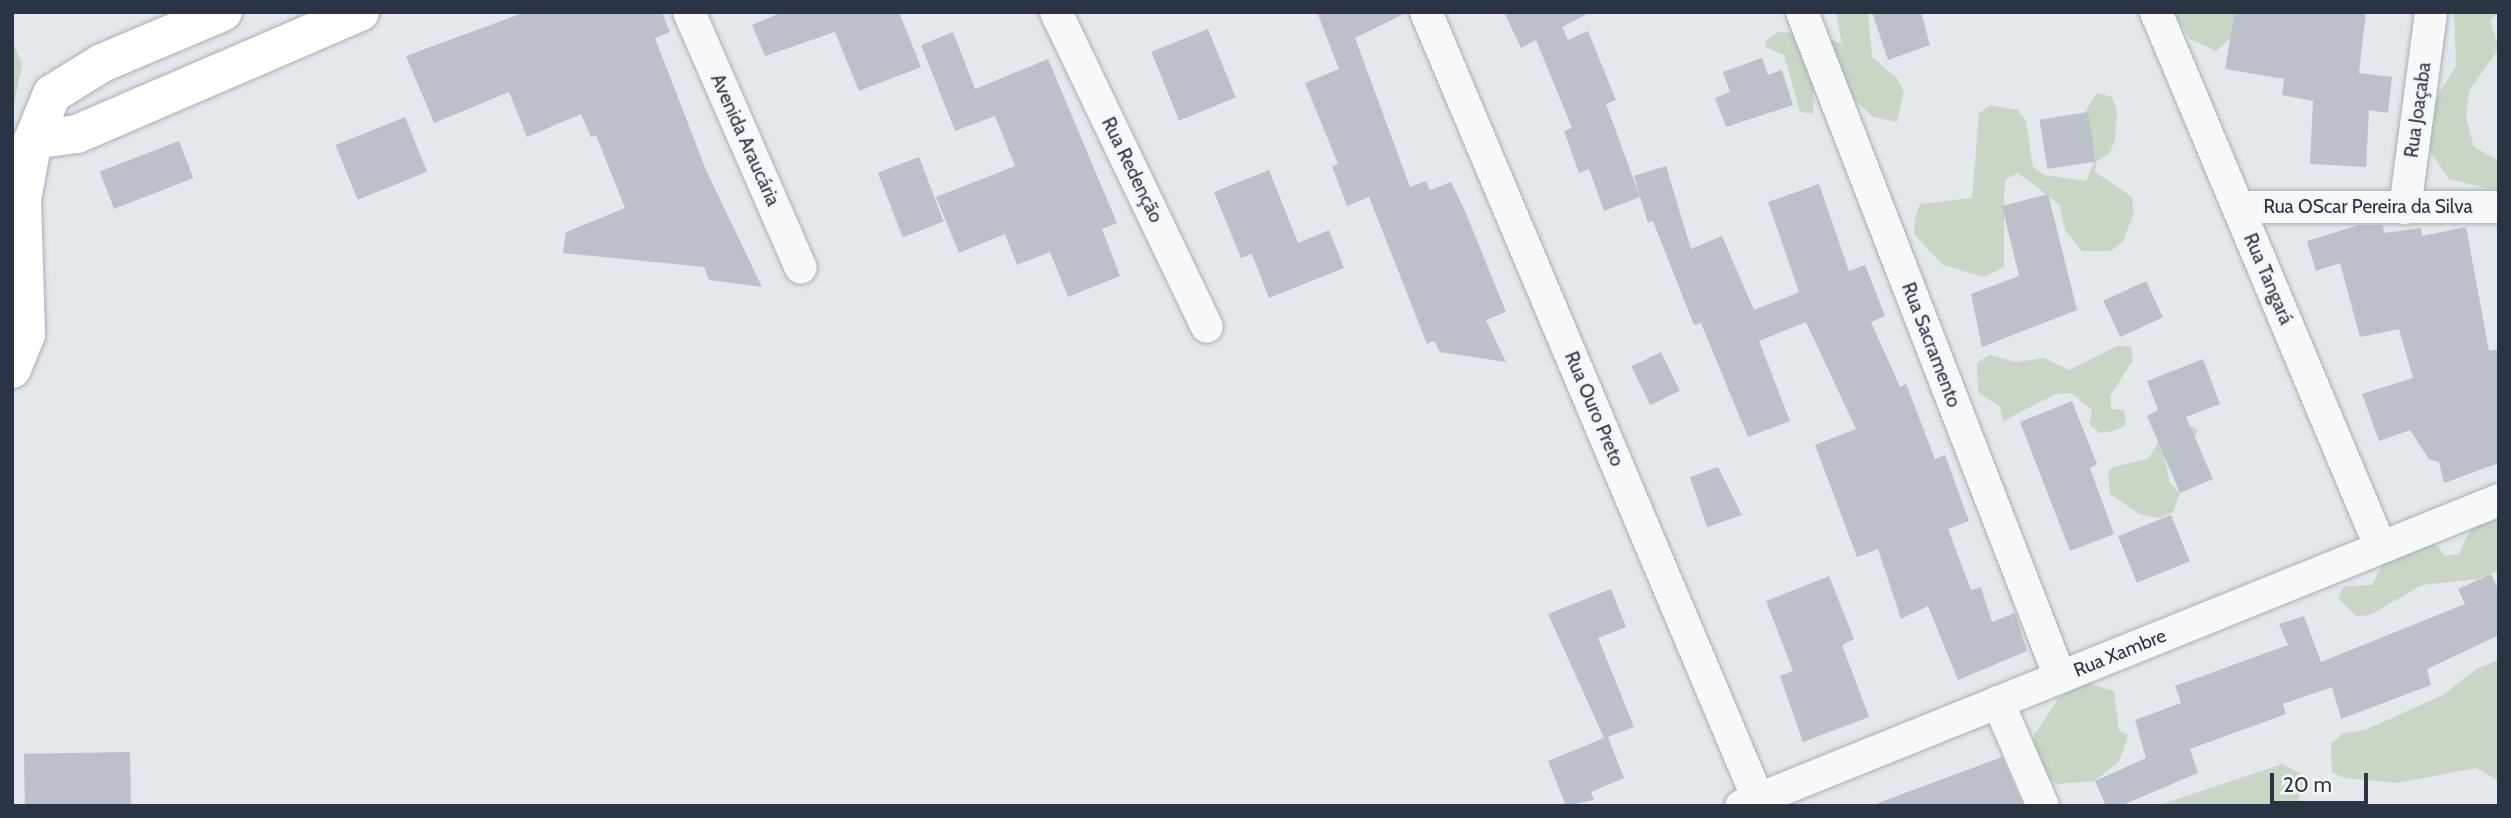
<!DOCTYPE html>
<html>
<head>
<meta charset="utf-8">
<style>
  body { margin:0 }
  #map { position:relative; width:2511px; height:818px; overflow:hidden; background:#e4e7ec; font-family:Cabin,sans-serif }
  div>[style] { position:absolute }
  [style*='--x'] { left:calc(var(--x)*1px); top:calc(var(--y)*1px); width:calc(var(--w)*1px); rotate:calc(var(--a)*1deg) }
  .green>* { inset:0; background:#c9d6c5 }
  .building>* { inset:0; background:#bbc0ca; transform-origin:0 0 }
  .roads { filter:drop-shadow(0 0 2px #a9aeb7) drop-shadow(0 0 2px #a9aeb7) }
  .minor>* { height:32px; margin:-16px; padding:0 16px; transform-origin:16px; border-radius:16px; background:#f7f8fa }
  .major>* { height:38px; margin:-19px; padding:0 19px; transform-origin:19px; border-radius:19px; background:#fff }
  span { translate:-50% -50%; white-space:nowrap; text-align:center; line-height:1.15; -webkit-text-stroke:5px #f4f6f9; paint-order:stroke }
  .street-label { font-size:19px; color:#2b3445 }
  .frame { position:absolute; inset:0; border:14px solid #2b3445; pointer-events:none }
  .scale { position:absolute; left:2270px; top:773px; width:98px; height:32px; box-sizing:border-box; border:4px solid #2b3445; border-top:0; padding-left:9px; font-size:21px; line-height:24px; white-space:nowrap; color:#2b3445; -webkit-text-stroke:5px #f4f6f9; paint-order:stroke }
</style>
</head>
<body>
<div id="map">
  <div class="green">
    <i style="clip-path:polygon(1836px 12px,1868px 12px,1872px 57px,1898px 79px,1904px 92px,1897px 122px,1873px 117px,1838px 85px,1814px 85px,1813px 114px,1800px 112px,1784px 55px,1765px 47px,1766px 41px,1778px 32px,1820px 35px,1842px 44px)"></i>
    <i style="clip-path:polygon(2173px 12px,2241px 12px,2238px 31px,2216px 51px,2190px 39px)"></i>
    <i style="clip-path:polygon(2454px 12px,2499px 12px,2490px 20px,2499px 48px,2469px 91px,2466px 118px,2474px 147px,2499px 161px,2499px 191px,2449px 179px,2425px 144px,2434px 102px,2456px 66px)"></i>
    <i style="clip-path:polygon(14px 45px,22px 63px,12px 116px,12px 45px)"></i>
    <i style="clip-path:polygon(2097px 93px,2112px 97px,2117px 110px,2115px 140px,2109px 154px,2097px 161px,2095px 172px,2132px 197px,2134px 213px,2123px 241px,2111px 251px,2082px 251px,2065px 230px,2059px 204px,2018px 173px,2006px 179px,2004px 192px,2004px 267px,1984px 277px,1943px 265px,1914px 234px,1915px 219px,1920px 204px,1972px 198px,1979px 113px,1990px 105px,2018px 110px,2026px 121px,2033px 167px,2044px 175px,2086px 181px,2096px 157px,2082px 117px)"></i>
    <i style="clip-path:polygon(2117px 346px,2131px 346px,2133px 360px,2110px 396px,2111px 409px,2124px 410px,2126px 425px,2113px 431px,2100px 433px,2089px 424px,2092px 410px,2071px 393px,2056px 394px,2003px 421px,2000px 407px,1978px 392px,1977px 363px,1989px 355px,2016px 362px,2044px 358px,2069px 370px)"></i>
    <i style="clip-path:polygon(2192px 426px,2198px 430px,2195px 437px,2162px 447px,2170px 483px,2180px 493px,2173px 512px,2160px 518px,2139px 514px,2110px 494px,2108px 472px,2114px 467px,2148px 459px,2163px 434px)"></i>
    <i style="clip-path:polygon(2499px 504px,2499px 570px,2478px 579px,2422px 585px,2370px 615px,2356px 616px,2338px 598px,2344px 586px,2372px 585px,2386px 559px,2422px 541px,2435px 543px,2445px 556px,2459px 554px,2475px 519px)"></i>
    <i style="clip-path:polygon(2499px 660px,2499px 781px,2476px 768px,2397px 783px,2344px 778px,2332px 772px,2331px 744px,2342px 734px,2367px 729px,2443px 695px,2476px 669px)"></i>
    <i style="clip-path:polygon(2084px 682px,2114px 691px,2119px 731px,2128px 735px,2124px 748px,2118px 762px,2095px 781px,2057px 784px,2045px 776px,2033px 750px,2034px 735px,2059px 698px)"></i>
    <i style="clip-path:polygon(2282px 764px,2307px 777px,2296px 806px,2156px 806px)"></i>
  </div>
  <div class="building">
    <i style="clip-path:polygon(526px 12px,662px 12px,670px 32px,655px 38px,706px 170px,762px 287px,709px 280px,704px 267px,563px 253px,566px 232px,625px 208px,596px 135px,591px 137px,581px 114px,527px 137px,509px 92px,434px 123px,406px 56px)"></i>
    <i style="clip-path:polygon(782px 12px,899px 12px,921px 67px,859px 91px,835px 32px,765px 56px,752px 25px)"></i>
    <i style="clip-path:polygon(1317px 12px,1408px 12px,1355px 38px,1410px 187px,1426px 181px,1430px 190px,1451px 182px,1465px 211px,1506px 312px,1486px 320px,1506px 362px,1440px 352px,1434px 341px,1427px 344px,1369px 197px,1347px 206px,1332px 166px,1338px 164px,1305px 83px,1339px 69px)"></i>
    <i style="clip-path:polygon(1504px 12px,1591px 12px,1562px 27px,1568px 40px,1588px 31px,1616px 100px,1606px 104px,1640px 197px,1604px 211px,1589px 169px,1579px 173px,1564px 131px,1572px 128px,1536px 40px,1521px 48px)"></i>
    <i style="clip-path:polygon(1872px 12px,1921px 12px,1930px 45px,1888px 60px)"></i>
    <i style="clip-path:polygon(2235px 12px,2366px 12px,2359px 73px,2392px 77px,2388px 113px,2369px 110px,2366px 167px,2310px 164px,2313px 101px,2282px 95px,2284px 79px,2225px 69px)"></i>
    <i style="left:1208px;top:29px;width:74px;height:61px;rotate:68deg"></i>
    <i style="clip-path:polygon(953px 32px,975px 89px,1048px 59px,1117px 223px,1102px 229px,1120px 276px,1068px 297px,1050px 252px,1017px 265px,1005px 234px,959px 253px,936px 197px,1015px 166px,995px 116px,955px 131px,921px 45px)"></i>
    <i style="clip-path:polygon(1762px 58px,1768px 75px,1782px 70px,1793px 105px,1726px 127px,1715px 98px,1730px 92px,1723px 72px)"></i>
    <i style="left:2088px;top:112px;width:50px;height:49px;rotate:81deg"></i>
    <i style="left:405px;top:117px;width:59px;height:75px;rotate:68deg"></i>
    <i style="left:179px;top:141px;width:40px;height:85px;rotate:69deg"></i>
    <i style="left:919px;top:157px;width:69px;height:44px;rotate:69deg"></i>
    <i style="clip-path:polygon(1666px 166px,1691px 249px,1722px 236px,1754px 310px,1799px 292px,1768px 202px,1819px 184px,1849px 271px,1865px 265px,1885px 316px,1871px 322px,1900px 387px,1906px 384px,1935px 459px,1945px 455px,1969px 521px,1948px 529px,1971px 590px,1981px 587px,1992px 622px,2015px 613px,2027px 651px,1958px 680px,1928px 606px,1901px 619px,1878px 549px,1857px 557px,1815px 445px,1856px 429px,1806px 322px,1759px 341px,1790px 421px,1748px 437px,1701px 323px,1694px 325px,1653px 221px,1648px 223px,1634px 176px)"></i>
    <i style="clip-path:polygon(1269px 170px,1298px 243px,1329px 230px,1344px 268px,1269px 298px,1252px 254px,1241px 258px,1214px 192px)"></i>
    <i style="clip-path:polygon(2048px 194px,2077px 310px,1982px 347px,1971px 294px,2019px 276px,2002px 206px)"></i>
    <i style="clip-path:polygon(2359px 225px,2383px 225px,2384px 233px,2421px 228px,2422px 236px,2466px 227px,2489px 351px,2499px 349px,2499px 463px,2444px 483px,2439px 462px,2429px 459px,2410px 430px,2379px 441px,2362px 394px,2413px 378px,2399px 329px,2360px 337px,2340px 263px,2316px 271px,2307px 241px)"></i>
    <i style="left:2146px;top:281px;width:40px;height:47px;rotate:65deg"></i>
    <i style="left:1661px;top:352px;width:43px;height:33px;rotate:64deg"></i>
    <i style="clip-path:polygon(2203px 359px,2220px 404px,2186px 417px,2213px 479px,2180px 493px,2147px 416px,2158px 410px,2147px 381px)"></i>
    <i style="clip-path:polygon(2072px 401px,2097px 464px,2090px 468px,2114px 534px,2070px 551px,2020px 422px)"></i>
    <i style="clip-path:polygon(1718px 467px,1742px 515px,1707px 527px,1690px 477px)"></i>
    <i style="left:2171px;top:515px;width:50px;height:57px;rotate:68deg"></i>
    <i style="clip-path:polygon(2491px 574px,2499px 591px,2499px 635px,2427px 669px,2431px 685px,2341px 719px,2332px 687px,2283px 704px,2286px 714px,2190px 749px,2198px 773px,2120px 806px,2106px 806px,2095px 781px,2146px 758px,2135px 720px,2181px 703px,2175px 686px,2288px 645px,2279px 624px,2304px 616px,2321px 662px,2465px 604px,2458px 589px)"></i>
    <i style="clip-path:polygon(1829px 576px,1854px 639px,1842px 645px,1869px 717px,1803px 742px,1780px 676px,1793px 671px,1766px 601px)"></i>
    <i style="clip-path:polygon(1611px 589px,1626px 627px,1598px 638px,1634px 727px,1608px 737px,1624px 778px,1591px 792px,1594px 800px,1566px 806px,1548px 761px,1604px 738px,1548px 614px)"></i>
    <i style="left:130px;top:752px;width:54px;height:106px;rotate:89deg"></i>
    <i style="clip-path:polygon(2002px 757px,2023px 806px,1878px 806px,1878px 803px)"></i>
  </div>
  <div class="roads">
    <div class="minor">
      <i style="--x:689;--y:12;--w:279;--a:66.4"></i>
      <i style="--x:1056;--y:12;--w:349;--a:64.4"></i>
      <i style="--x:1426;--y:12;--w:862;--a:67.12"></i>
      <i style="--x:1802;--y:12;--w:713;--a:68.8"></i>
      <i style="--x:2156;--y:12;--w:579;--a:67.24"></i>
      <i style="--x:2238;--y:207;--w:261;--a:0"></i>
      <i style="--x:2405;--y:208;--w:198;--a:-82.4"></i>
      <i style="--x:1998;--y:702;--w:113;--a:66.6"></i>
      <i style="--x:1741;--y:806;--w:817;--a:-21.98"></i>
    </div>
    <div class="major">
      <i style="--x:33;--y:140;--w:44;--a:-7.8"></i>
      <i style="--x:77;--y:134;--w:308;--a:-23.3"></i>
      <i style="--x:12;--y:369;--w:37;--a:-68"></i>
      <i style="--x:26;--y:335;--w:136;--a:-91.7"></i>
      <i style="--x:22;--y:199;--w:60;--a:-79.4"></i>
      <i style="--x:33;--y:140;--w:50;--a:-67.6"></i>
      <i style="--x:52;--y:94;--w:59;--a:-31.8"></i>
      <i style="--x:102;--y:63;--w:131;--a:-22.9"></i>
    </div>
  </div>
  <div class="street-label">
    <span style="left:2418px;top:110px;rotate:-82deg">Rua Joaçaba</span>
    <span style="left:745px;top:140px;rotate:66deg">Avenida Araucária</span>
    <span style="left:1132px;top:170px;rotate:64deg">Rua Redenção</span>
    <span style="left:2368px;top:207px">Rua OScar Pereira da Silva</span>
    <span style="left:2268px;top:279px;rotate:67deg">Rua Tangará</span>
    <span style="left:1931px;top:345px;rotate:69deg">Rua Sacramento</span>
    <span style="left:1594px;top:409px;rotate:67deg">Rua Ouro Preto</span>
    <span style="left:2120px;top:653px;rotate:-22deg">Rua Xambre</span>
  </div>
  <div class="frame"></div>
  <div class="scale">20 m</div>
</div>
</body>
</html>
